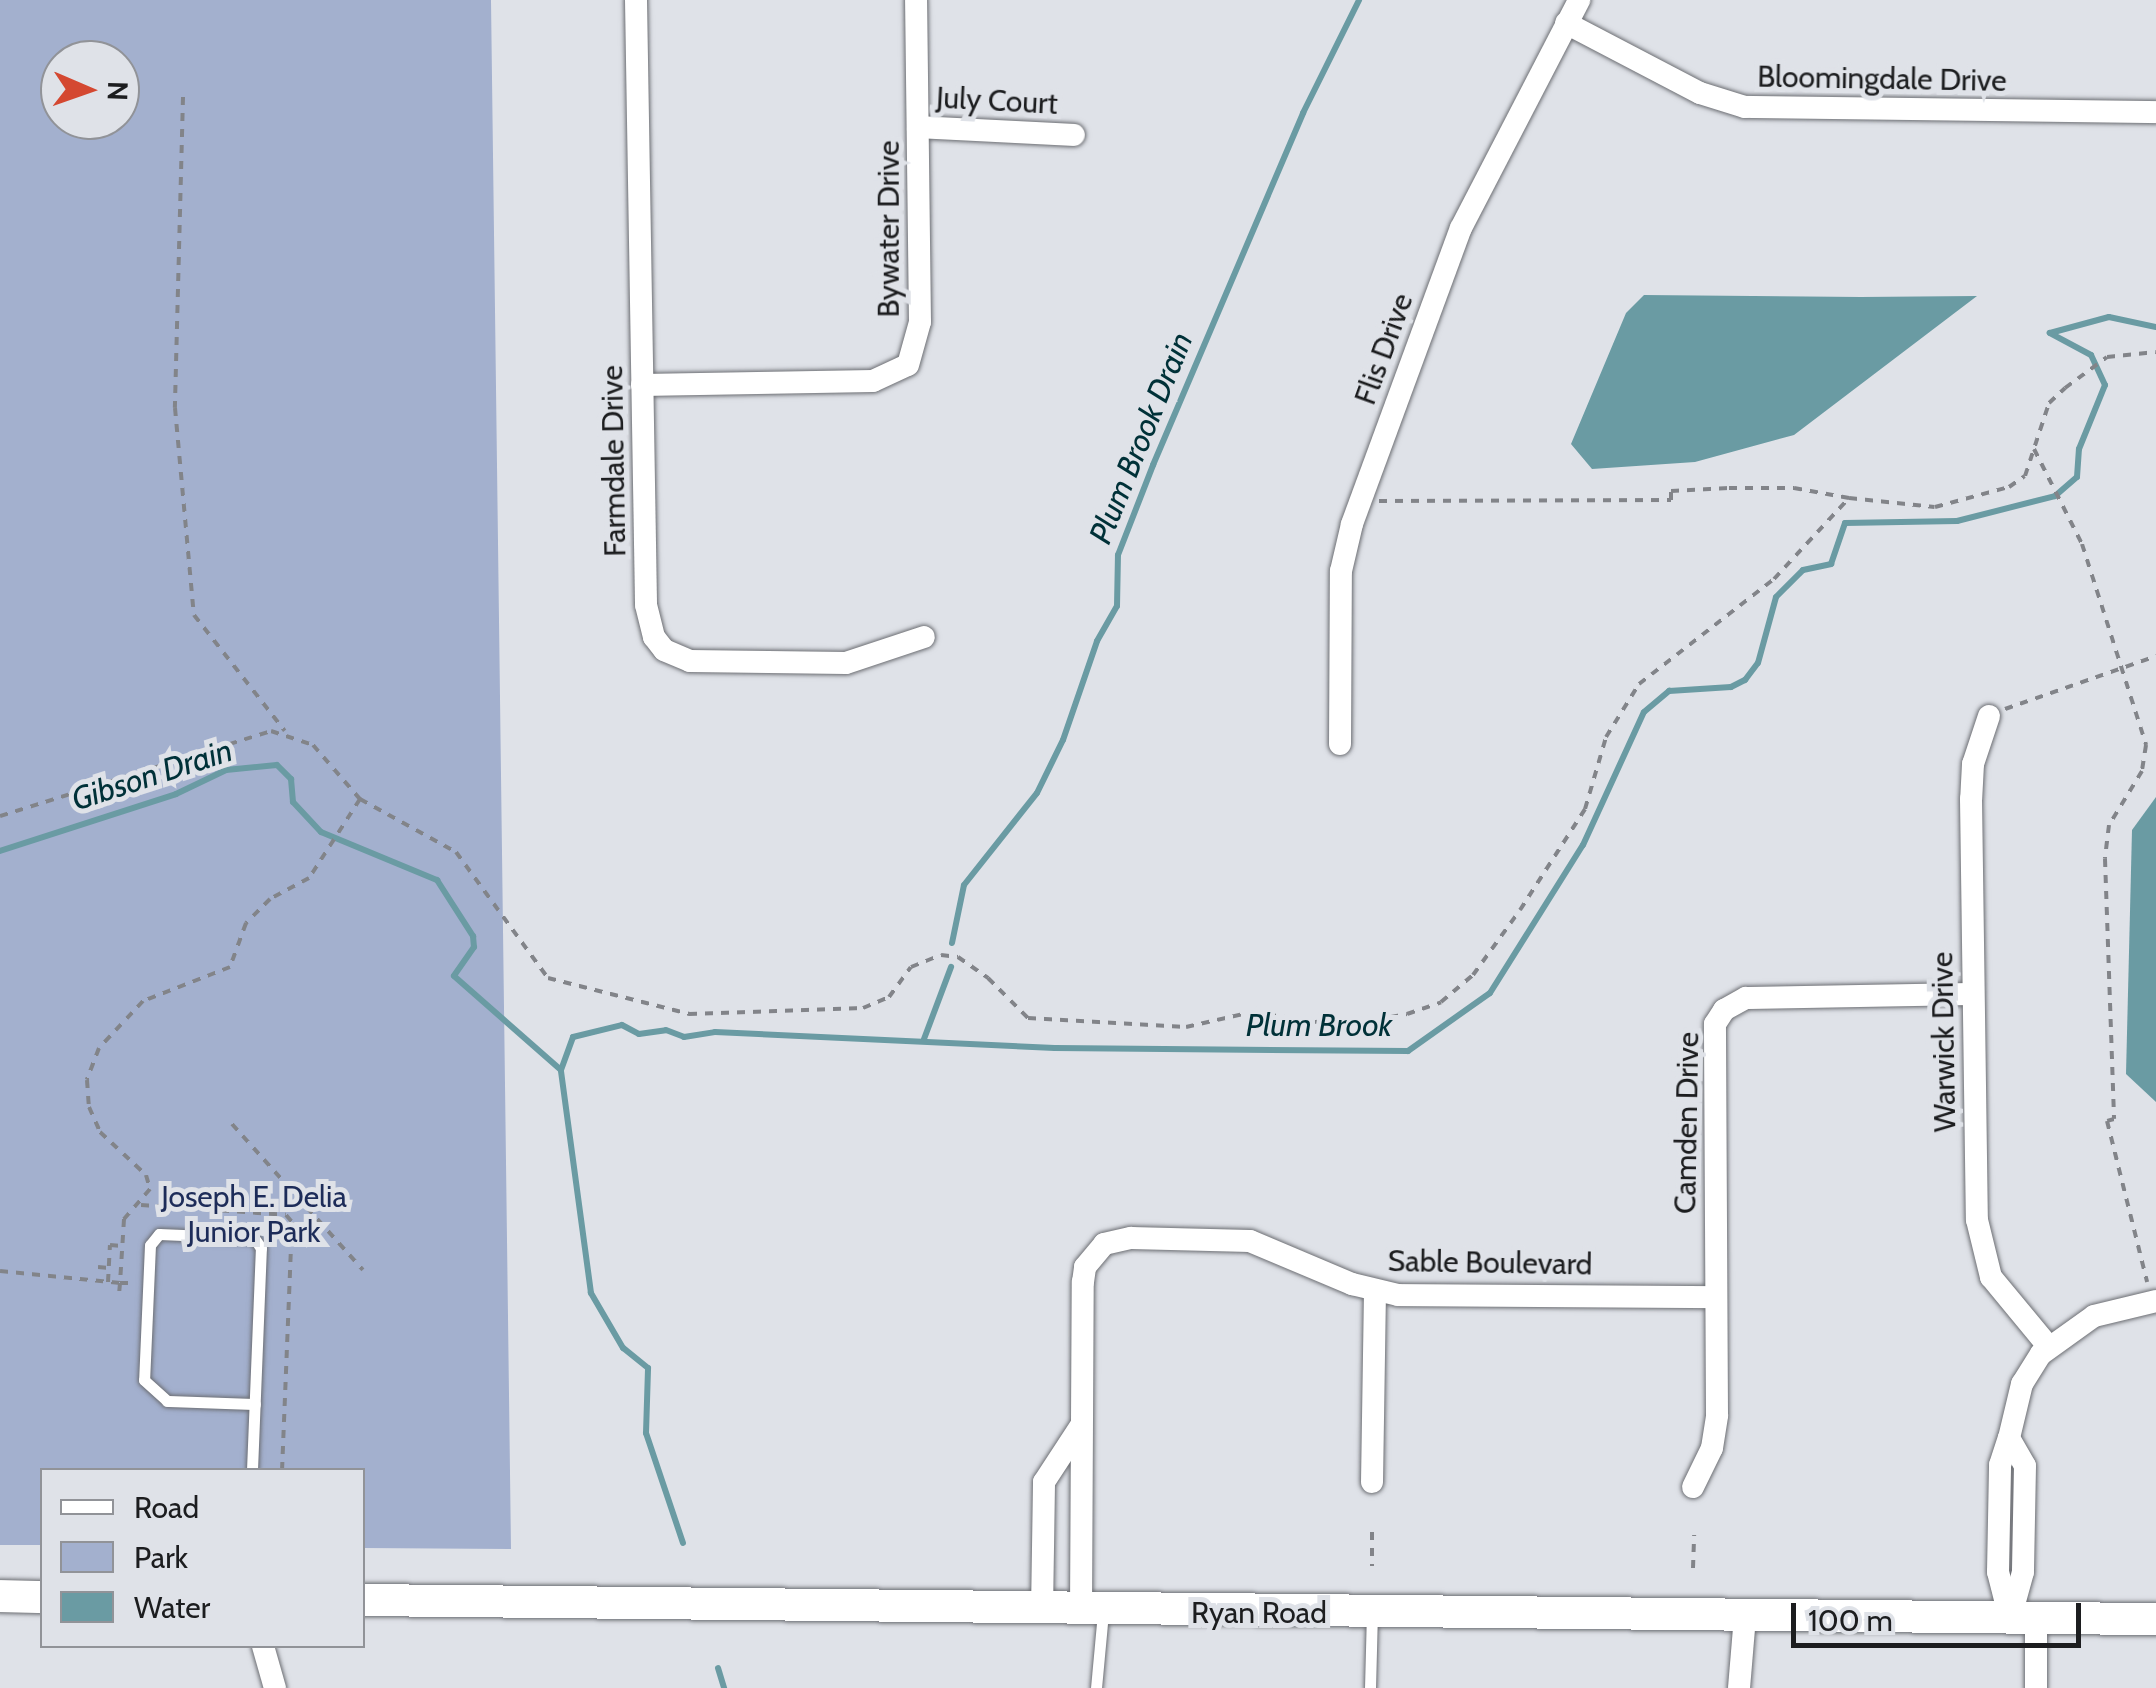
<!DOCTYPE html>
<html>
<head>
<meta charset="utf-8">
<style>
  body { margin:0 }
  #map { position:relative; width:2156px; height:1688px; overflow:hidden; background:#dfe2e8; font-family:Cabin,sans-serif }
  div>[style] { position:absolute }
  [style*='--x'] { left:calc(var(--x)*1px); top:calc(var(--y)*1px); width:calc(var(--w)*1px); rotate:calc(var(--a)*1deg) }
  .green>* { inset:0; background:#a3b0ce }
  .water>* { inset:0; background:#6a9ba3 }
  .stream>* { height:6px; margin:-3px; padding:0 3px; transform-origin:3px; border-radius:3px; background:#6a9ba3 }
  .path>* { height:4px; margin-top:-2px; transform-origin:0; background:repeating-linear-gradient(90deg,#828489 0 8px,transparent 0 16px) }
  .roads { filter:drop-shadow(0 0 2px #6c6e73) drop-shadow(0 0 2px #6c6e73) }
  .lane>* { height:11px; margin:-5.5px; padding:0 5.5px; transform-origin:5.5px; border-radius:5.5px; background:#fff }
  .street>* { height:22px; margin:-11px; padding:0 11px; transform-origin:11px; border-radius:11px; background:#fff }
  .secondary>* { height:32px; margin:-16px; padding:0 16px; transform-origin:16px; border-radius:16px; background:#fff }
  span { translate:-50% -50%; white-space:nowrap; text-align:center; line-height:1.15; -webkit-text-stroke:10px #dfe2e8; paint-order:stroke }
  .street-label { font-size:30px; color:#1c1d1f }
  .park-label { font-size:30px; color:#1d2c59 }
  .water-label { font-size:32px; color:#003138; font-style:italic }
  .legend { position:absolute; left:40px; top:1468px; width:325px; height:180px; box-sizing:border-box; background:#dfe2e8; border:2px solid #919398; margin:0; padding:12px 18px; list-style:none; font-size:30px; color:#1c1d1f }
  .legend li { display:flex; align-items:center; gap:20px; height:50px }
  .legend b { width:50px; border:2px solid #919398 }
  .north { position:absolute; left:40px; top:40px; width:100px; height:100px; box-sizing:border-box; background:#dfe2e8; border:2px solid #919398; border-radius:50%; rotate:92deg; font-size:28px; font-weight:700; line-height:40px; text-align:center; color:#1c1d1f }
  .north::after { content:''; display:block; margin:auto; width:35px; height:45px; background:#d44831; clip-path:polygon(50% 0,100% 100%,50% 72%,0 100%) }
  .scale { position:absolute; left:1791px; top:1603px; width:290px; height:45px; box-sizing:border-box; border:5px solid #1c1d1f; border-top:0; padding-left:12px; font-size:30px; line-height:35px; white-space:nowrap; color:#1c1d1f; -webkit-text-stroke:8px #dfe2e8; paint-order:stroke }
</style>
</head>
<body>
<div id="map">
  <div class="green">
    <i style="clip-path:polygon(evenodd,0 0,491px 0,511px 1549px,363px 1548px,362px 1470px,42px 1470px,42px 1545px,0 1545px,0 0,60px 60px,120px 60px,120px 120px,60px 120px,60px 60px)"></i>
  </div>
  <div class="water">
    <i style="clip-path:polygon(1644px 295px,1861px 297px,1977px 296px,1794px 435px,1695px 462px,1592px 469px,1571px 444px,1626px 313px)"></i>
    <i style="clip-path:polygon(2156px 797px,2156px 1102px,2126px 1074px,2132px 830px)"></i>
  </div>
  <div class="stream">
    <i style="--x:0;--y:851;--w:185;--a:-17.9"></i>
    <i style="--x:176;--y:794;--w:55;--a:-25.6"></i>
    <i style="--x:226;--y:770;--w:51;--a:-5.6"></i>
    <i style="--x:277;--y:765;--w:20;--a:45"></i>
    <i style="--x:291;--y:779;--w:23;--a:85"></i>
    <i style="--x:293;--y:802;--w:41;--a:47"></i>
    <i style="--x:321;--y:832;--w:126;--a:22.5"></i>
    <i style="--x:437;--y:880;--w:67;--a:57.3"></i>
    <i style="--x:473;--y:936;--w:11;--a:85"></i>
    <i style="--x:474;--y:947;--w:35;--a:125"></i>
    <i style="--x:454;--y:976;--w:142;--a:41.3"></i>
    <i style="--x:952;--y:943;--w:59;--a:-78.3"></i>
    <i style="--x:964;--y:885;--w:117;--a:-51.6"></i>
    <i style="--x:1037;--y:793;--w:59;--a:-63.9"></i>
    <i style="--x:1063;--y:740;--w:105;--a:-71"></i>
    <i style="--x:1097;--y:641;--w:40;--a:-60.3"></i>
    <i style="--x:1117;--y:606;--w:51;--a:-88.9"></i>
    <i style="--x:1118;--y:555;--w:97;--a:-68.7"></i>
    <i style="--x:1153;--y:465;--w:383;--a:-66.9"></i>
    <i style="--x:1303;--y:113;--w:126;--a:-63.6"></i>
    <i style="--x:924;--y:1039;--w:77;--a:-69.4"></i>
    <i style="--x:683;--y:1543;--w:116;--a:-108.6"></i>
    <i style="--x:646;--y:1433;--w:65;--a:-88.2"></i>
    <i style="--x:648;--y:1368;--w:32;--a:-141"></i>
    <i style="--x:623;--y:1348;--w:64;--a:-120.2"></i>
    <i style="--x:591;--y:1293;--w:225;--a:-97.7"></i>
    <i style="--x:561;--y:1070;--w:35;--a:-70"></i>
    <i style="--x:573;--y:1037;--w:50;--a:-13.8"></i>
    <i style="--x:622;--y:1025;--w:19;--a:28"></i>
    <i style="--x:639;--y:1034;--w:27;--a:-8"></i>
    <i style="--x:666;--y:1030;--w:19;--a:21"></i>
    <i style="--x:684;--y:1037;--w:31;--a:-9"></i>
    <i style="--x:715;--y:1032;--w:340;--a:2.7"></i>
    <i style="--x:1055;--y:1048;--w:353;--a:0.5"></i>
    <i style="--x:1408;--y:1051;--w:100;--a:-35.3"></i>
    <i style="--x:1490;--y:993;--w:175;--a:-57.9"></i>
    <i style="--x:1583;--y:845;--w:146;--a:-65.4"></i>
    <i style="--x:1644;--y:712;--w:33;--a:-40"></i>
    <i style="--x:1669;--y:691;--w:62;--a:-3.7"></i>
    <i style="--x:1731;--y:687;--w:16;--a:-27"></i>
    <i style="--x:1745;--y:680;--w:21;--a:-53"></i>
    <i style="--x:1758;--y:663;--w:68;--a:-74.7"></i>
    <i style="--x:1776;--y:597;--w:38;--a:-45"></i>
    <i style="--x:1803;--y:570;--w:29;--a:-12"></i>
    <i style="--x:1831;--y:564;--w:43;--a:-71.1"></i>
    <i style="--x:1845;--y:523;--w:112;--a:-1"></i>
    <i style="--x:1957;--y:521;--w:101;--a:-14.3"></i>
    <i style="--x:2055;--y:496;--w:29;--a:-41"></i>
    <i style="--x:2077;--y:477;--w:28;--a:-86"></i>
    <i style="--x:2079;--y:449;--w:69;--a:-67.9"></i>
    <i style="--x:2105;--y:385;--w:33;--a:-115"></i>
    <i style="--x:2091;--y:355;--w:47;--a:-151.8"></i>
    <i style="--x:2050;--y:333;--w:61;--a:-15.2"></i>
    <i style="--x:2109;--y:317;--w:48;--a:12"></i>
    <i style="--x:718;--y:1668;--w:21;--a:73"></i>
  </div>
  <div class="path">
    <i style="--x:183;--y:97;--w:311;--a:91.5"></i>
    <i style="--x:175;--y:408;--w:208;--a:84.8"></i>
    <i style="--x:194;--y:615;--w:147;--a:51.9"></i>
    <i style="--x:2034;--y:449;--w:106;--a:63.2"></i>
    <i style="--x:2082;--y:544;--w:211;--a:72.3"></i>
    <i style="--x:2146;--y:745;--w:26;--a:99"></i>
    <i style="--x:2142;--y:771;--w:63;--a:121.4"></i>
    <i style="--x:2109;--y:825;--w:34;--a:97"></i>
    <i style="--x:2105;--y:859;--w:260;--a:88"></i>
    <i style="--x:2114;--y:1119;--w:7;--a:164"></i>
    <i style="--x:2107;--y:1121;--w:166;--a:76"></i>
    <i style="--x:1379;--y:501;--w:292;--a:-0.2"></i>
    <i style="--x:1671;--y:500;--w:9;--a:-90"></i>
    <i style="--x:1671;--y:491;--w:58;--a:-3"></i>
    <i style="--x:1729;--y:488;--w:65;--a:0"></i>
    <i style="--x:1794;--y:488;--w:56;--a:10.3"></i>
    <i style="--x:2005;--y:709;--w:160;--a:-19.3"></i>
    <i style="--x:360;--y:799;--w:110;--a:28.9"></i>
    <i style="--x:456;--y:852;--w:156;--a:53.9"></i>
    <i style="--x:548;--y:978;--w:146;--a:14.3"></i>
    <i style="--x:689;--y:1014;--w:174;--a:-2"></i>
    <i style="--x:863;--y:1008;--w:28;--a:-23"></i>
    <i style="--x:889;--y:997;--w:37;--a:-54"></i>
    <i style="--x:911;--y:967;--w:32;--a:-22"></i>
    <i style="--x:941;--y:955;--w:17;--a:7"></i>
    <i style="--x:958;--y:957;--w:37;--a:35"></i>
    <i style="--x:988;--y:978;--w:57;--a:45"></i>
    <i style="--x:1028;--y:1018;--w:158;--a:3.3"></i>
    <i style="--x:1186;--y:1027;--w:68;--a:-12.8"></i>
    <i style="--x:1252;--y:1012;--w:92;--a:8.7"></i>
    <i style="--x:1343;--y:1026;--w:65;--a:-10.6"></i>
    <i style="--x:1407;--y:1014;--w:36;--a:-19"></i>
    <i style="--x:1441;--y:1002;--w:42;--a:-40.2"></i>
    <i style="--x:1473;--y:975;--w:80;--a:-54.1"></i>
    <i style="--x:1520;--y:910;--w:120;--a:-57.2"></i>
    <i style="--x:1585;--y:809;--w:75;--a:-73.7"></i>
    <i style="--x:1606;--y:737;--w:62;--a:-58.1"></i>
    <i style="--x:1639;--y:684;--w:171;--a:-37.9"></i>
    <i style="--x:1774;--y:579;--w:110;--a:-47.2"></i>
    <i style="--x:1849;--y:498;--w:86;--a:6"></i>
    <i style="--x:1935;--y:507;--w:77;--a:-15.1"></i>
    <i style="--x:2009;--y:487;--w:19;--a:-35"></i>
    <i style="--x:2025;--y:476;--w:77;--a:-71.8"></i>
    <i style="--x:2049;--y:403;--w:22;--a:-43"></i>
    <i style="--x:2065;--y:388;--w:52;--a:-36.4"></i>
    <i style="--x:2107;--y:357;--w:49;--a:-5.8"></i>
    <i style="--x:0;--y:816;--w:284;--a:-17.4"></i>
    <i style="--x:271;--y:731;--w:44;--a:18.4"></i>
    <i style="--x:313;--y:745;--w:72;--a:49"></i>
    <i style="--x:360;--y:799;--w:94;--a:122.8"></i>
    <i style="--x:309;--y:878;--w:44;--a:151.7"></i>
    <i style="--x:270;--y:899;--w:34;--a:135"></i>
    <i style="--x:246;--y:923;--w:47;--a:110"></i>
    <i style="--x:230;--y:967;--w:93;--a:158.7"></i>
    <i style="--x:143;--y:1001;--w:64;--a:133.1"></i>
    <i style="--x:99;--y:1048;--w:34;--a:111"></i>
    <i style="--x:87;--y:1080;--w:27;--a:86"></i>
    <i style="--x:89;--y:1107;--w:27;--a:66"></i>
    <i style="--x:100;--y:1132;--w:63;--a:43.1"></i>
    <i style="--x:146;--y:1175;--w:15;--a:74"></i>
    <i style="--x:150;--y:1189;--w:40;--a:131"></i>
    <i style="--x:124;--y:1219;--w:64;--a:93.6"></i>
    <i style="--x:120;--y:1283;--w:14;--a:0"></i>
    <i style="--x:232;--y:1124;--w:196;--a:48.1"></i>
    <i style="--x:141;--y:1205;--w:145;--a:3.9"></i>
    <i style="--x:286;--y:1215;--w:9;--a:49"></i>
    <i style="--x:292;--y:1222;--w:248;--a:92.3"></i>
    <i style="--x:98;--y:1267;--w:11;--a:5"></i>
    <i style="--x:0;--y:1271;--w:121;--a:5.7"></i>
    <i style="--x:120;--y:1283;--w:12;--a:95"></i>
    <i style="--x:108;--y:1282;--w:37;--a:-87"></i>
    <i style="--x:110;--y:1245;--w:12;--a:5"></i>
    <i style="--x:1372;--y:1532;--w:34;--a:90"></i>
    <i style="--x:1693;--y:1568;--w:33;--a:-88"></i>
  </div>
  <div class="roads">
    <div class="lane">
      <i style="--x:252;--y:1470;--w:222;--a:-87.7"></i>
      <i style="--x:261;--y:1248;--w:12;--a:-125"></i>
      <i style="--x:254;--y:1238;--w:95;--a:-177.6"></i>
      <i style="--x:159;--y:1234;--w:14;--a:129"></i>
      <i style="--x:150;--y:1245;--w:135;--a:92.5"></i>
      <i style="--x:144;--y:1380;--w:31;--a:42"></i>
      <i style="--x:167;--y:1401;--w:88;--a:2"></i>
      <i style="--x:1096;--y:1688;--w:75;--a:-84.7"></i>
      <i style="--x:1370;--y:1688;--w:74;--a:-88.5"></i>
    </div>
    <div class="street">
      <i style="--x:636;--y:0;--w:605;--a:89.05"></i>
      <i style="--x:646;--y:605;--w:33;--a:76"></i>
      <i style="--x:654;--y:637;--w:16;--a:52"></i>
      <i style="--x:664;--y:650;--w:28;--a:23"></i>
      <i style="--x:690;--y:661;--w:156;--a:0.7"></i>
      <i style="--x:846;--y:663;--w:82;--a:-18.4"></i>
      <i style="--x:1566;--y:23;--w:151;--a:27.6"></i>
      <i style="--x:1700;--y:93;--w:47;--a:17.3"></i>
      <i style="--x:1745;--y:107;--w:411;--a:0.7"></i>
      <i style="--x:918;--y:127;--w:156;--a:2.9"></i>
      <i style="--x:642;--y:385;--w:231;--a:-1"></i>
      <i style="--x:873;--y:381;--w:38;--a:-25"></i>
      <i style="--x:908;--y:365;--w:45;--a:-74.4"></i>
      <i style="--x:920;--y:322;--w:322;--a:-90.7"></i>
      <i style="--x:1989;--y:716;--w:51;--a:108.4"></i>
      <i style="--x:1973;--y:764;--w:35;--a:93"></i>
      <i style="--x:1971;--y:799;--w:421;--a:89.2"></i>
      <i style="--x:1977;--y:1220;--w:59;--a:76.2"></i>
      <i style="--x:1991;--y:1277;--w:91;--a:50.4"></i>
      <i style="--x:1340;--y:744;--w:173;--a:-89.7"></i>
      <i style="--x:1341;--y:571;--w:48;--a:-76.8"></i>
      <i style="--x:1352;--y:524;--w:315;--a:-69.8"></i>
      <i style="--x:1461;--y:228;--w:257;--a:-62.6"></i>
      <i style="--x:2009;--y:1438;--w:32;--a:60"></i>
      <i style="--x:2025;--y:1466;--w:106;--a:91.1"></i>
      <i style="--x:2023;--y:1572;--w:49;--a:105.5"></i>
      <i style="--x:2010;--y:1619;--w:49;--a:-104.3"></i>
      <i style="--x:1998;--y:1572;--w:107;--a:-88.9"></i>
      <i style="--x:2000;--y:1465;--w:28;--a:-72"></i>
      <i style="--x:2009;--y:1438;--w:56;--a:-76.5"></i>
      <i style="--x:2022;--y:1384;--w:36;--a:-58"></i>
      <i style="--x:2041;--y:1354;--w:65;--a:-35.6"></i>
      <i style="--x:2094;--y:1316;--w:64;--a:-13.6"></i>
      <i style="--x:1372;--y:1482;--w:190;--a:-89.1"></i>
      <i style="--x:1693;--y:1487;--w:43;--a:-64"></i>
      <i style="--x:1712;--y:1448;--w:33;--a:-81"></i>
      <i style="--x:1717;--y:1415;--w:391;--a:-90.3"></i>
      <i style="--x:1715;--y:1024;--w:17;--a:-57"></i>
      <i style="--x:1724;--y:1010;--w:25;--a:-29"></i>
      <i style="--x:1746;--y:998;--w:227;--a:-1"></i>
      <i style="--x:1042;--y:1611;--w:129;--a:-89.1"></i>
      <i style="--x:1044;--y:1482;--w:66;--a:-56.8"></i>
      <i style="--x:1081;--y:1612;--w:330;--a:-89.7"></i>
      <i style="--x:1083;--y:1282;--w:15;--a:-82"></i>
      <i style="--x:1085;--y:1267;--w:30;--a:-50"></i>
      <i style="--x:1104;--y:1244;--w:28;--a:-13"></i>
      <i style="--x:1131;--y:1238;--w:119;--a:1.4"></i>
      <i style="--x:1250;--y:1241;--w:111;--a:22.9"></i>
      <i style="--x:1352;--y:1284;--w:47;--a:13.4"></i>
      <i style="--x:1398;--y:1295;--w:318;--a:0.4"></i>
      <i style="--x:263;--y:1646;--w:44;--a:74.1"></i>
      <i style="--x:1739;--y:1688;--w:71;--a:-85.2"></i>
      <i style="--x:2036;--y:1688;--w:69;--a:-90"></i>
    </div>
    <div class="secondary">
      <i style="--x:0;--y:1596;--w:42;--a:1.4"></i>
      <i style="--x:362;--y:1600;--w:1794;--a:0.61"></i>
    </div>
  </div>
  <div class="street-label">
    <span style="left:1882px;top:79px;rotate:1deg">Bloomingdale Drive</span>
    <span style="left:997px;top:101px;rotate:3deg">July Court</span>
    <span style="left:889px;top:229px;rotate:-90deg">Bywater Drive</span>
    <span style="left:1384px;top:349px;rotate:-70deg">Flis Drive</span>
    <span style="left:614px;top:461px;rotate:-91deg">Farmdale Drive</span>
    <span style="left:1944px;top:1042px;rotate:-91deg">Warwick Drive</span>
    <span style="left:1687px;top:1123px;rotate:-89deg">Camden Drive</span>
    <span style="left:1490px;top:1263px;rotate:1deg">Sable Boulevard</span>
    <span style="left:1259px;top:1613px">Ryan Road</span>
  </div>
  <div class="park-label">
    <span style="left:254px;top:1214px">Joseph E. Delia<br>Junior Park</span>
  </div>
  <div class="water-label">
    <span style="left:1141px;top:438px;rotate:-68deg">Plum Brook Drain</span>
    <span style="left:152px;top:775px;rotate:-18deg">Gibson Drain</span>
    <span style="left:1319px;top:1025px">Plum Brook</span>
  </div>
  <ul class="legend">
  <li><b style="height:12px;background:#fff"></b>Road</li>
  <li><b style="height:28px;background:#a3b0ce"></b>Park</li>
  <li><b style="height:28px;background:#6a9ba3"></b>Water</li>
  </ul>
  <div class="north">N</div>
  <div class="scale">100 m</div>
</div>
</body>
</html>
